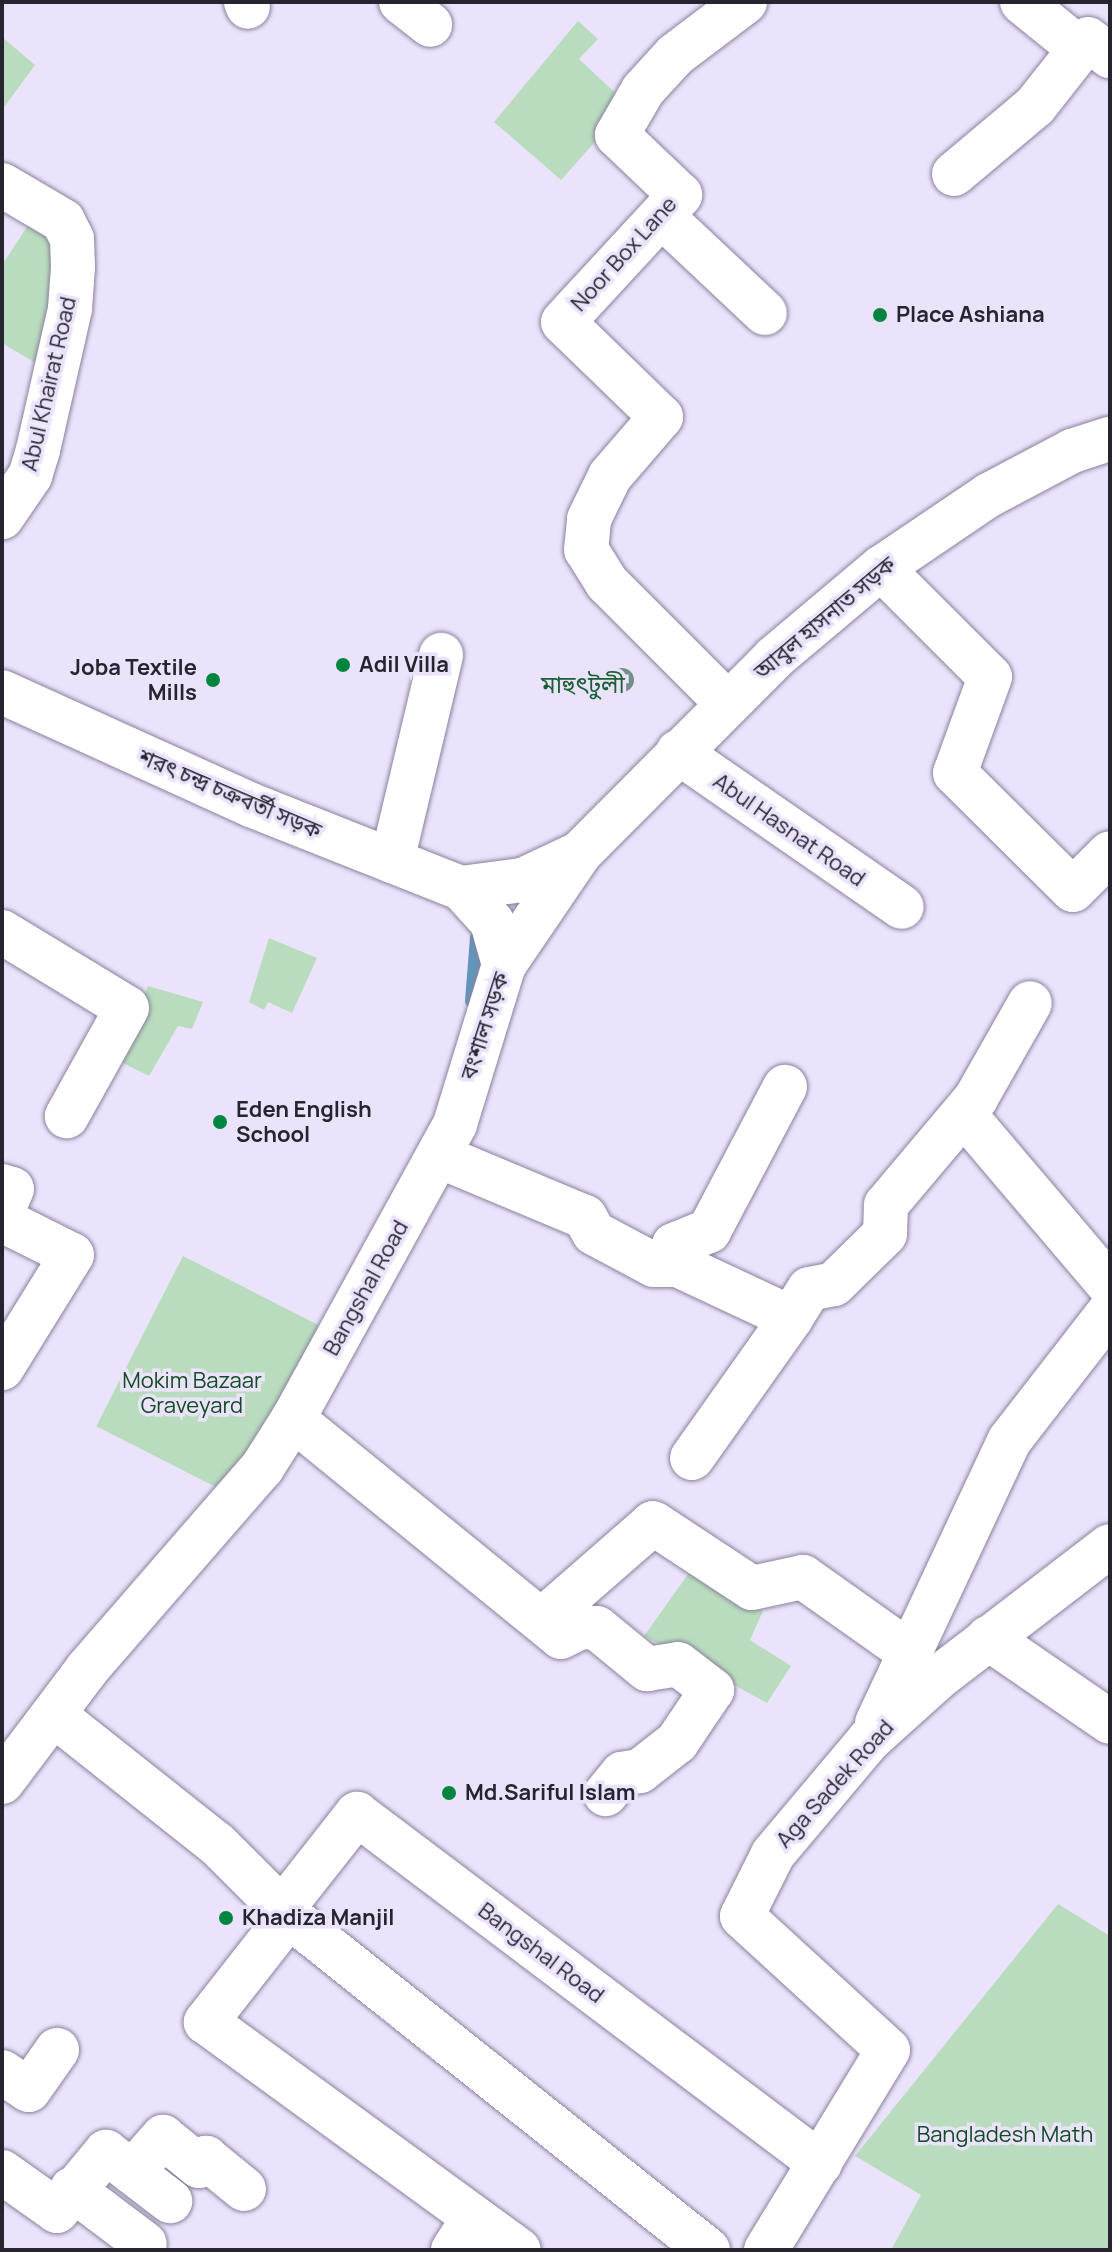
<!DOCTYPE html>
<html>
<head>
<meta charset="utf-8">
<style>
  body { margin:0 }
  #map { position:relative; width:1112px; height:2252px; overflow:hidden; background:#ebe3fc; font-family:Manrope,"Noto Sans Bengali",sans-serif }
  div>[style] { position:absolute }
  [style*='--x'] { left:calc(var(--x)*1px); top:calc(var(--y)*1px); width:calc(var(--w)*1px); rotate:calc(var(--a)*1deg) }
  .green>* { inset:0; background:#b9dcbe; transform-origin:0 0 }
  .stream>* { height:14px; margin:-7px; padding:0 7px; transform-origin:7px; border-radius:7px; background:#6196bc }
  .roads { filter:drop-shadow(0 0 2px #8a819d) drop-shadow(0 0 2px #8a819d) }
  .minor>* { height:44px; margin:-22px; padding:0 22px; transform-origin:22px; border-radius:22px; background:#fff }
  .tertiary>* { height:44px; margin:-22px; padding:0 22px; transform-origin:22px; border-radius:22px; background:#fff }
  .trees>* { width:24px; height:24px; margin:-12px; border-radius:50%; background:#748f85 }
  .dots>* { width:22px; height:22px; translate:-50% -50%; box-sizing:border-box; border:4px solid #ebe3fc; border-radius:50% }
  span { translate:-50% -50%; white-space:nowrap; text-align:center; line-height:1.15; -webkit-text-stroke:7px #ebe3fc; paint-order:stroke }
  .street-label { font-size:22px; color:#27232f }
  .poi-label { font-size:22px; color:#27232f; font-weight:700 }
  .left { translate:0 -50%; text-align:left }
  .right { translate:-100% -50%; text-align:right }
  .park-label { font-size:22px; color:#124b23 }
  .neighbourhood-label { font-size:24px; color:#1b6034 }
  .frame { position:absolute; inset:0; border:4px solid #27232f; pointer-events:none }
</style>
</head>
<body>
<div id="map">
  <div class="green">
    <i style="clip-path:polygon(578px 21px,598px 39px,579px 59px,628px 105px,561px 180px,494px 122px)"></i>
    <i style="clip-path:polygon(2px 37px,35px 65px,2px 110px)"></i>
    <i style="clip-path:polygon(34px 216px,55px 253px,42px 367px,2px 343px,2px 265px)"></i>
    <i style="clip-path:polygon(269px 938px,317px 958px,292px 1013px,268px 1002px,264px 1010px,249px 1002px)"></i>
    <i style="clip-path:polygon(148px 986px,203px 1002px,192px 1029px,178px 1026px,149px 1076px,117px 1060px)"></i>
    <i style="left:183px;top:1256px;width:165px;height:191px;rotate:27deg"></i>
    <i style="clip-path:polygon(691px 1570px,763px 1611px,750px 1640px,791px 1666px,767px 1703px,644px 1636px)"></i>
    <i style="clip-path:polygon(1058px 1904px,1110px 1936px,1110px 2250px,891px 2250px,921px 2195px,855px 2156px)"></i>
  </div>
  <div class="stream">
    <i style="--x:472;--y:1001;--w:63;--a:-85.5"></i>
  </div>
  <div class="roads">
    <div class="minor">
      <i style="--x:246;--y:2;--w:5;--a:68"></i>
      <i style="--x:401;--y:2;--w:37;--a:38"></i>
      <i style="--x:1022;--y:2;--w:75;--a:39"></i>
      <i style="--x:954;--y:174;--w:106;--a:-40"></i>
      <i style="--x:1035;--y:106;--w:85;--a:-51.7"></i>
      <i style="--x:1088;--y:39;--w:28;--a:38"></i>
      <i style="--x:2;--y:185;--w:71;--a:30.5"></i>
      <i style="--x:63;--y:221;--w:20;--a:63"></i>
      <i style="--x:72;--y:239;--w:28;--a:88"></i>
      <i style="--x:73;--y:267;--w:42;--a:94.1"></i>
      <i style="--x:70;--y:309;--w:145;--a:102.8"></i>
      <i style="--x:38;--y:450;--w:27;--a:107"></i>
      <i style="--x:30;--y:476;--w:50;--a:124.3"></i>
      <i style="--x:663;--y:217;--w:140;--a:43.3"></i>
      <i style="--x:881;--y:568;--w:154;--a:45"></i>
      <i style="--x:990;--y:677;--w:102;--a:110"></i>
      <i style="--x:955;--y:773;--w:166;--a:44.8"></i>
      <i style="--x:1073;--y:890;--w:52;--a:-45"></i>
      <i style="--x:727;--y:703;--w:170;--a:-135"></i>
      <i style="--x:607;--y:583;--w:39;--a:-122"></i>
      <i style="--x:586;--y:550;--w:31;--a:-84"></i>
      <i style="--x:589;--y:519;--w:48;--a:-64"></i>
      <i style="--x:610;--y:476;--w:78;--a:-49.2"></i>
      <i style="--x:661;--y:417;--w:136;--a:-135.9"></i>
      <i style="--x:563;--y:322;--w:173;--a:-47.3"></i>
      <i style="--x:680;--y:195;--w:87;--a:-136.4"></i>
      <i style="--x:617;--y:135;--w:52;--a:-60"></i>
      <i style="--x:643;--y:90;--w:47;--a:-47.6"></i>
      <i style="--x:675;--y:55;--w:88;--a:-37.1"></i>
      <i style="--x:678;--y:752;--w:272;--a:34.7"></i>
      <i style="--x:392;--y:861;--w:212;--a:-76.6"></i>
      <i style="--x:2;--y:932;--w:146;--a:31.3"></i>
      <i style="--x:127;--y:1008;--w:124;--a:119.1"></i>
      <i style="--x:964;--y:1114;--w:226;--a:49.7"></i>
      <i style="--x:439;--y:1156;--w:158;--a:22.7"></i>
      <i style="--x:585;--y:1217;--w:18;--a:61"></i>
      <i style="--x:594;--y:1233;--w:68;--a:28.1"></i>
      <i style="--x:654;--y:1265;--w:24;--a:0"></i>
      <i style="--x:678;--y:1265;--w:125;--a:25.1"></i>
      <i style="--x:791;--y:1318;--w:34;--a:-58"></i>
      <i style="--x:809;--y:1289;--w:25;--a:-11"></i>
      <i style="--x:834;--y:1284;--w:71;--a:-44.4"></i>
      <i style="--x:885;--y:1234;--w:29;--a:-88"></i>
      <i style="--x:886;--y:1205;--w:140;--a:-49.9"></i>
      <i style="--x:976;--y:1098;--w:109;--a:-60.4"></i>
      <i style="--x:2;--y:1186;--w:10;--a:17"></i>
      <i style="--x:12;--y:1189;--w:25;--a:113"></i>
      <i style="--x:2;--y:1220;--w:78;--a:26.6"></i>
      <i style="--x:72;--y:1255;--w:133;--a:121.8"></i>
      <i style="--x:667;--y:1265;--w:21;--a:-71"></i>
      <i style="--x:674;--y:1245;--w:38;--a:-22"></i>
      <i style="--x:709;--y:1231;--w:163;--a:-62.2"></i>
      <i style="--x:293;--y:1419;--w:345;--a:39.1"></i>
      <i style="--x:561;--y:1637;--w:22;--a:-27"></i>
      <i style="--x:581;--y:1627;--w:16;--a:4"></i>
      <i style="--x:597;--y:1628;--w:65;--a:39.4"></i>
      <i style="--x:647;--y:1669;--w:31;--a:-9"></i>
      <i style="--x:678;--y:1664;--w:43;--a:37.4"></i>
      <i style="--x:712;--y:1690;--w:63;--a:123.9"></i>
      <i style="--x:677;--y:1742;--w:47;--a:141.9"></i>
      <i style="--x:640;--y:1771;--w:18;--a:171"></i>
      <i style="--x:622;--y:1774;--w:26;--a:129"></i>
      <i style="--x:692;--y:1458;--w:171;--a:-54.7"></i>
      <i style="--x:542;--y:1620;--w:147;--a:-41.1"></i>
      <i style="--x:653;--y:1523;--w:118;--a:33.3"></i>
      <i style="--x:752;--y:1588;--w:52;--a:-12.2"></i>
      <i style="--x:803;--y:1577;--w:130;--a:35.3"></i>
      <i style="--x:988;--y:1638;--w:148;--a:34.5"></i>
      <i style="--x:54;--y:1715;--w:208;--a:38.4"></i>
      <i style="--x:217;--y:1844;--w:102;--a:45"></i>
      <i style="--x:289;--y:1916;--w:536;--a:38.56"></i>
      <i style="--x:877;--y:1723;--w:311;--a:-64.9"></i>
      <i style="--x:1009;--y:1441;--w:165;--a:-52.2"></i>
      <i style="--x:283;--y:1908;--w:120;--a:-51.8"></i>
      <i style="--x:357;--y:1814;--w:580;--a:37.01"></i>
      <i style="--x:289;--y:1916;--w:135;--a:128.1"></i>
      <i style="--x:206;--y:2022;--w:387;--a:36.1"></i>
      <i style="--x:2;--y:2072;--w:32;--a:34"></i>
      <i style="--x:29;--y:2090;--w:49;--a:-55"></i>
      <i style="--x:2;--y:2172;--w:67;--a:35.3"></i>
      <i style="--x:57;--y:2211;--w:77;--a:-50.3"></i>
      <i style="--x:106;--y:2152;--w:81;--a:37.4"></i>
      <i style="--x:132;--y:2172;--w:47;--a:-48.5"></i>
      <i style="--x:163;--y:2137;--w:46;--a:38.9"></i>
      <i style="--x:199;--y:2166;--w:11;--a:-49"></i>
      <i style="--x:206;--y:2158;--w:49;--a:39.2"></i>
      <i style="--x:72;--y:2189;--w:91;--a:37"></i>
      <i style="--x:453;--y:2250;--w:37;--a:-57"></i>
      <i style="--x:766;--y:2250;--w:234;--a:-58.6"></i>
      <i style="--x:888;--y:2050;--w:198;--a:-137.5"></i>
      <i style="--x:742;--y:1916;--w:69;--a:-63.4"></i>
      <i style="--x:773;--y:1854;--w:149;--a:-49.9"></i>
      <i style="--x:869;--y:1740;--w:94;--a:-42"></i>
      <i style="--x:939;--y:1677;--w:215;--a:-37.5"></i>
    </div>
    <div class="tertiary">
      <i style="--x:2;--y:692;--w:273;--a:24.4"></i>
      <i style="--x:251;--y:805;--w:226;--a:21.6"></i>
      <i style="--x:461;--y:888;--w:63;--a:-7.4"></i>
      <i style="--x:523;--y:880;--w:63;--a:-25.3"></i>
      <i style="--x:461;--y:888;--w:46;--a:47.6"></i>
      <i style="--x:492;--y:922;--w:45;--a:74.4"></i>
      <i style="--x:2;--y:1782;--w:141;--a:-53"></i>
      <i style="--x:87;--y:1669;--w:267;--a:-49"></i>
      <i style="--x:262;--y:1468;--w:58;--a:-57.7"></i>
      <i style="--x:293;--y:1419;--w:337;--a:-61.2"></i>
      <i style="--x:455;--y:1124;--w:166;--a:-72.9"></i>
      <i style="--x:504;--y:965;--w:135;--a:-55.8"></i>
      <i style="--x:580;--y:853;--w:275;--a:-45.1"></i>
      <i style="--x:774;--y:658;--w:140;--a:-40.1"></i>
      <i style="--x:881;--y:568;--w:130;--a:-34.1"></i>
      <i style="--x:989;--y:495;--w:94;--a:-27.9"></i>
      <i style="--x:1072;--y:451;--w:40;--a:-18"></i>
    </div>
  </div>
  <div class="trees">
    <i style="left:622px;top:680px"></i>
  </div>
  <div class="dots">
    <i style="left:880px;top:315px;background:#008540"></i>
    <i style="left:343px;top:665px;background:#008540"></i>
    <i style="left:213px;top:680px;background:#008540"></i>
    <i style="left:220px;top:1122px;background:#008540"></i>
    <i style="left:449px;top:1793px;background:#008540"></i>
    <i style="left:226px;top:1918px;background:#008540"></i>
  </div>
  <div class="street-label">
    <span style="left:624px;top:254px;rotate:-48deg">Noor Box Lane</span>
    <span style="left:49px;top:384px;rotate:-77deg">Abul Khairat Road</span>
    <span style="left:825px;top:618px;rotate:-40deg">আবুল হাসনাত সড়ক</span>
    <span style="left:230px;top:794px;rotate:23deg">শরৎ চন্দ্র চক্রবর্তী সড়ক</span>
    <span style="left:789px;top:830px;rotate:35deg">Abul Hasnat Road</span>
    <span style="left:485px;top:1026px;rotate:-72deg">বংশাল সড়ক</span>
    <span style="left:366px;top:1288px;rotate:-61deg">Bangshal Road</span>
    <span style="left:835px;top:1784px;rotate:-48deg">Aga Sadek Road</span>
    <span style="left:541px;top:1953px;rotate:37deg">Bangshal Road</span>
  </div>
  <div class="poi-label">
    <span class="left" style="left:896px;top:315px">Place Ashiana</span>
    <span class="left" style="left:359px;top:665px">Adil Villa</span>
    <span class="right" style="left:197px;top:680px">Joba Textile<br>Mills</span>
    <span class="left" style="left:236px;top:1122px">Eden English<br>School</span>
    <span class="left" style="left:465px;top:1793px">Md.Sariful Islam</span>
    <span class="left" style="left:242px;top:1918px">Khadiza Manjil</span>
  </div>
  <div class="park-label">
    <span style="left:192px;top:1393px">Mokim Bazaar<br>Graveyard</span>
    <span style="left:1005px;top:2135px">Bangladesh Math</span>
  </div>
  <div class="neighbourhood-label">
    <span style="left:583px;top:684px">মাহুৎটুলী</span>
  </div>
  <div class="frame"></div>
</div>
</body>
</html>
